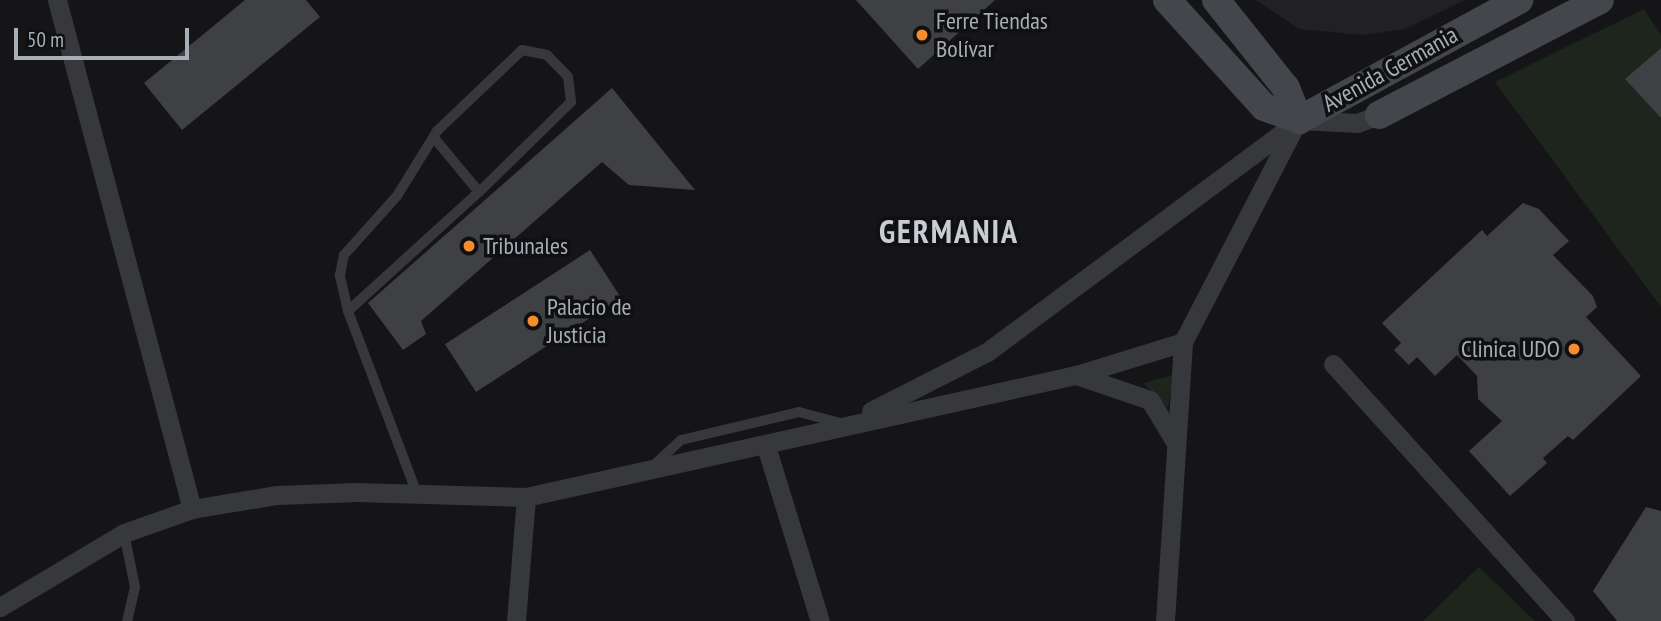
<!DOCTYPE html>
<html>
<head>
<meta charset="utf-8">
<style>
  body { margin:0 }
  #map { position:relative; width:1661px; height:621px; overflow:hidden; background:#151517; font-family:"PT Sans Narrow",sans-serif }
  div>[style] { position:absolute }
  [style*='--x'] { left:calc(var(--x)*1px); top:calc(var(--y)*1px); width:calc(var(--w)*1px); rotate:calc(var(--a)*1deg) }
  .built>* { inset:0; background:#212124 }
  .green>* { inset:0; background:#1d251d }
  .building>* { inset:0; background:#3f4044; transform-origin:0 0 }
  .lane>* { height:10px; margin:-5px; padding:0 5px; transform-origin:5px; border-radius:5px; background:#36383c }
  .street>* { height:19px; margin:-9.5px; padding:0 9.5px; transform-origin:9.5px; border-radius:9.5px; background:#36383c }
  .secondary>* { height:28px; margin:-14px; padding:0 14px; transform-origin:14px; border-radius:14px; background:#43474c }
  .dots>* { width:19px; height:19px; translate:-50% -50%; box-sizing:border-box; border:4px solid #101012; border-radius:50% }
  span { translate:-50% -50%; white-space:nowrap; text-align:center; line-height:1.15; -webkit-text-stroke:7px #101012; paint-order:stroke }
  .poi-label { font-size:24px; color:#a6aeb7 }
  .left { translate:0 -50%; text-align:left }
  .right { translate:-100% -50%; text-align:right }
  .street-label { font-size:24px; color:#a6aeb7 }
  .district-label { font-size:32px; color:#c7cdd3; font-weight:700; letter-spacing:2px }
  .scale { position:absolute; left:14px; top:28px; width:175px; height:32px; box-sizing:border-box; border:4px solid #a6aeb7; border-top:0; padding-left:9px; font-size:21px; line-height:24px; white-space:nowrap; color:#a6aeb7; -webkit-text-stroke:5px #101012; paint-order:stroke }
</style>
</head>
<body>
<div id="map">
  <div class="built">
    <i style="clip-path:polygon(1256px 0,1465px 0,1405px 29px,1362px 35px,1299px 29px)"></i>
  </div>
  <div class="green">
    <i style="clip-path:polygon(1644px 9px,1661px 35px,1661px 48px,1626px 79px,1661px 118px,1661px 307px,1495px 82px)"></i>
    <i style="clip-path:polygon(1173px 375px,1168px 408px,1143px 383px)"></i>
    <i style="clip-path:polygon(1479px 567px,1535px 621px,1423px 621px)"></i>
  </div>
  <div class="building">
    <i style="clip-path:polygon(245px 0,306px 0,320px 17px,182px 130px,144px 83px)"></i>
    <i style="clip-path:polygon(856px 0,995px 0,918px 69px)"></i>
    <i style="clip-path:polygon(1661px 48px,1661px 118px,1625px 79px)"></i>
    <i style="clip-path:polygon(612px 88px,695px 190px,629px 185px,602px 162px,421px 321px,426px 334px,403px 350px,368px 303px)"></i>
    <i style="clip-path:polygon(1523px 203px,1539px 209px,1569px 241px,1553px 255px,1593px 296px,1597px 307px,1586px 317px,1641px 376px,1573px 440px,1568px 436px,1543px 458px,1547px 463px,1510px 496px,1469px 451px,1502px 421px,1478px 399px,1477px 376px,1457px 355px,1435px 376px,1417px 357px,1409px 365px,1394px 350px,1401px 343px,1382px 323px,1482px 230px,1487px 236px)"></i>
    <i style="left:590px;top:250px;width:57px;height:173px;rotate:57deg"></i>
    <i style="clip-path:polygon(1646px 507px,1661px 511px,1661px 621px,1617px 621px,1593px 591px)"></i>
  </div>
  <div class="lane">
    <i style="--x:348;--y:311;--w:37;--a:-103"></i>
    <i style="--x:340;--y:275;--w:20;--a:-79"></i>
    <i style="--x:344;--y:255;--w:79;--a:-48.1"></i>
    <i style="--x:397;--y:196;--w:76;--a:-58.4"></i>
    <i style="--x:437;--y:131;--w:117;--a:-43.6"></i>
    <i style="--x:522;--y:50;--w:25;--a:11"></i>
    <i style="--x:547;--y:55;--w:30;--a:46"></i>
    <i style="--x:568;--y:77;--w:25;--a:83"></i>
    <i style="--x:571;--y:102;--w:129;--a:135.6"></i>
    <i style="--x:653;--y:466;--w:38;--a:-43"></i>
    <i style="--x:681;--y:440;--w:121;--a:-13.3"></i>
    <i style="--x:799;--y:412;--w:42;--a:15"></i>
    <i style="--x:416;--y:491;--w:192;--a:-110.7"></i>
    <i style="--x:348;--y:311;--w:177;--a:-42.3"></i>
    <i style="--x:479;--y:192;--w:69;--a:-129.7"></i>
    <i style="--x:124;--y:533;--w:55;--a:78.5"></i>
    <i style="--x:135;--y:587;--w:35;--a:103"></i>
  </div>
  <div class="street">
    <i style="--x:57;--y:0;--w:527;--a:75.15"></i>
    <i style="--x:1333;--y:364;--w:346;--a:47.9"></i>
    <i style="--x:1076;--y:375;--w:78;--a:18.7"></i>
    <i style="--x:1150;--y:400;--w:47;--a:59"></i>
    <i style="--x:871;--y:411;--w:130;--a:-27"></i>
    <i style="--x:987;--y:352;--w:389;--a:-36.6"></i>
    <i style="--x:1299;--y:120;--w:58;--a:3"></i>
    <i style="--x:1357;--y:123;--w:23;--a:-20"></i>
    <i style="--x:766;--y:446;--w:183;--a:72.9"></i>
    <i style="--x:0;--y:607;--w:144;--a:-30.8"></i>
    <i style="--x:124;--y:533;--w:72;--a:-19.4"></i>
    <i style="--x:192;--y:509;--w:86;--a:-9.4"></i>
    <i style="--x:277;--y:495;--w:80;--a:-2.1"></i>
    <i style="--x:357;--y:492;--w:169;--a:1.7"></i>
    <i style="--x:526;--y:497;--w:563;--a:-12.51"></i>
    <i style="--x:1076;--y:375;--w:112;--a:-17.1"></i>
    <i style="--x:516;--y:621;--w:124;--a:-85.4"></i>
    <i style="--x:1165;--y:621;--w:280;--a:-86.3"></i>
    <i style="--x:1183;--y:342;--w:246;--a:-62.6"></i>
  </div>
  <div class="secondary">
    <i style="--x:1167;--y:0;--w:144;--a:47.8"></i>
    <i style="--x:1264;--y:107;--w:37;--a:20"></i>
    <i style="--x:1216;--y:0;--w:112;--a:51.5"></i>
    <i style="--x:1286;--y:88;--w:35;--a:68"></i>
    <i style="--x:1379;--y:115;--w:249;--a:-27.5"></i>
    <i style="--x:1299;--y:120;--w:251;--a:-28.6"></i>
  </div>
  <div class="dots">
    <i style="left:922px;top:35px;background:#f78c2c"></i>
    <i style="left:469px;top:246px;background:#f78c2c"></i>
    <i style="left:533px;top:321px;background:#f78c2c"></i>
    <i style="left:1574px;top:349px;background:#f78c2c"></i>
  </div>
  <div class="poi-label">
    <span class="left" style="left:936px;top:35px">Ferre Tiendas<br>Bolívar</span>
    <span class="left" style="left:483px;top:246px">Tribunales</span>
    <span class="left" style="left:547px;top:321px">Palacio de<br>Justicia</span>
    <span class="right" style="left:1560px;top:349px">Clinica UDO</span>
  </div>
  <div class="street-label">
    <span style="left:1390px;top:69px;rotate:-29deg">Avenida Germania</span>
  </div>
  <div class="district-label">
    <span style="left:949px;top:231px">GERMANIA</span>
  </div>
  <div class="scale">50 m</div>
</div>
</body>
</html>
